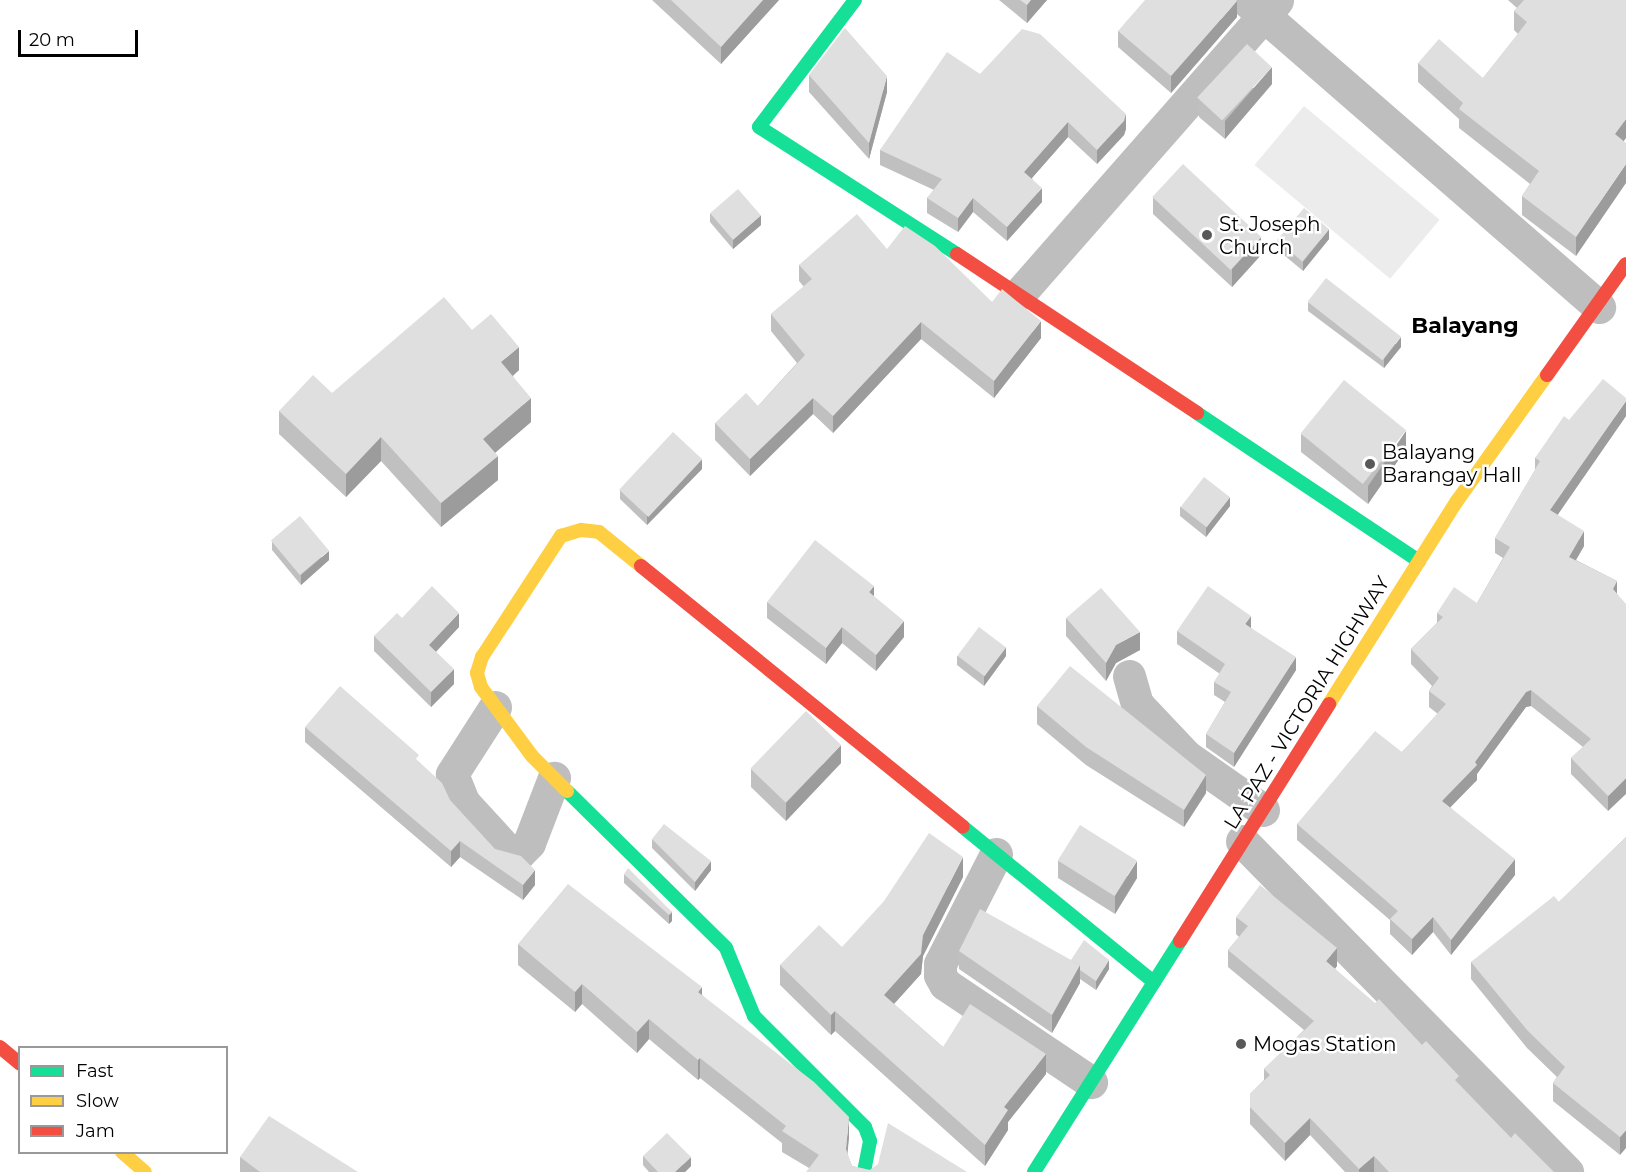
<!DOCTYPE html>
<html>
<head>
<meta charset="utf-8">
<style>
  body { margin:0 }
  #map { position:relative; width:1626px; height:1172px; overflow:hidden; background:#fff; font-family:Montserrat,sans-serif }
  div>[style] { position:absolute }
  [style*='--x'] { left:calc(var(--x)*1px); top:calc(var(--y)*1px); width:calc(var(--w)*1px); rotate:calc(var(--a)*1deg) }
  .green>* { inset:0; background:#ececec; transform-origin:0 0 }
  .street>* { height:33px; margin:-16.5px; padding:0 16.5px; transform-origin:16.5px; border-radius:16.5px; background:#bebebe }
  .fast>* { height:14px; margin:-7px; padding:0 7px; transform-origin:7px; border-radius:7px; background:#16e098 }
  .slow>* { height:14px; margin:-7px; padding:0 7px; transform-origin:7px; border-radius:7px; background:#ffcf43 }
  .jam>* { height:14px; margin:-7px; padding:0 7px; transform-origin:7px; border-radius:7px; background:#f24e42 }
  .wall>* { inset:0; background:#c0c0c0 }
  .shaded-wall>* { inset:0; background:#9c9c9c }
  .building>* { inset:0; background:#dfdfdf; transform-origin:0 0 }
  .dots>* { width:16px; height:16px; translate:-50% -50%; box-sizing:border-box; border:3px solid #fff; border-radius:50% }
  span { translate:-50% -50%; white-space:nowrap; text-align:center; line-height:1.15; -webkit-text-stroke:5px #fff; paint-order:stroke }
  .poi-label { font-size:20px; color:#000 }
  .left { translate:0 -50%; text-align:left }
  .street-label { font-size:20px; color:#000 }
  .quarter-label { font-size:22px; color:#000; font-weight:700 }
  .legend { position:absolute; left:18px; top:1046px; width:210px; height:108px; box-sizing:border-box; background:#fff; border:2px solid #999; margin:0; padding:8px 10px; list-style:none; font-size:18px; color:#000 }
  .legend li { display:flex; align-items:center; gap:12px; height:30px }
  .legend b { width:30px; border:2px solid #999 }
  .scale { position:absolute; left:18px; top:30px; width:120px; height:27px; box-sizing:border-box; border:3px solid #000; border-top:0; padding-left:8px; font-size:18px; line-height:21px; white-space:nowrap; color:#000; -webkit-text-stroke:4px #fff; paint-order:stroke }
</style>
</head>
<body>
<div id="map">
  <div class="green">
    <i style="left:1304px;top:106px;width:177px;height:77px;rotate:40deg"></i>
  </div>
  <div class="street">
    <i style="--x:1246;--y:0;--w:468;--a:41"></i>
    <i style="--x:1019;--y:294;--w:391;--a:-48.7"></i>
    <i style="--x:1129;--y:676;--w:29;--a:74"></i>
    <i style="--x:1137;--y:704;--w:71;--a:46.7"></i>
    <i style="--x:1186;--y:756;--w:94;--a:35"></i>
    <i style="--x:495;--y:707;--w:80;--a:122.7"></i>
    <i style="--x:452;--y:774;--w:31;--a:68"></i>
    <i style="--x:464;--y:803;--w:67;--a:47.4"></i>
    <i style="--x:509;--y:852;--w:10;--a:6"></i>
    <i style="--x:519;--y:853;--w:14;--a:-45"></i>
    <i style="--x:529;--y:843;--w:70;--a:-69"></i>
    <i style="--x:1242;--y:841;--w:464;--a:45.5"></i>
    <i style="--x:996;--y:854;--w:123;--a:117"></i>
    <i style="--x:940;--y:964;--w:11;--a:90"></i>
    <i style="--x:940;--y:975;--w:10;--a:61"></i>
    <i style="--x:945;--y:984;--w:176;--a:33.9"></i>
  </div>
  <div class="fast">
    <i style="--x:855;--y:0;--w:159;--a:127.1"></i>
    <i style="--x:759;--y:127;--w:235;--a:32.7"></i>
    <i style="--x:1197;--y:413;--w:267;--a:33.7"></i>
    <i style="--x:567;--y:791;--w:223;--a:44.6"></i>
    <i style="--x:726;--y:948;--w:74;--a:67.6"></i>
    <i style="--x:754;--y:1016;--w:157;--a:45"></i>
    <i style="--x:865;--y:1127;--w:15;--a:70"></i>
    <i style="--x:870;--y:1141;--w:32;--a:101"></i>
    <i style="--x:963;--y:827;--w:246;--a:39.1"></i>
    <i style="--x:1034;--y:1172;--w:273;--a:-57.7"></i>
  </div>
  <div class="slow">
    <i style="--x:1329;--y:704;--w:240;--a:-57.8"></i>
    <i style="--x:1457;--y:501;--w:155;--a:-54.5"></i>
    <i style="--x:567;--y:791;--w:49;--a:-135"></i>
    <i style="--x:532;--y:756;--w:86;--a:-126.5"></i>
    <i style="--x:481;--y:687;--w:15;--a:-106"></i>
    <i style="--x:477;--y:673;--w:17;--a:-73"></i>
    <i style="--x:482;--y:657;--w:145;--a:-56.9"></i>
    <i style="--x:561;--y:536;--w:21;--a:-17"></i>
    <i style="--x:581;--y:530;--w:18;--a:6"></i>
    <i style="--x:599;--y:532;--w:54;--a:39"></i>
    <i style="--x:122;--y:1152;--w:30;--a:41"></i>
  </div>
  <div class="jam">
    <i style="--x:957;--y:254;--w:288;--a:33.5"></i>
    <i style="--x:1547;--y:375;--w:136;--a:-54.6"></i>
    <i style="--x:641;--y:566;--w:414;--a:39"></i>
    <i style="--x:1180;--y:941;--w:280;--a:-57.8"></i>
    <i style="--x:0;--y:1047;--w:26;--a:40"></i>
  </div>
  <div class="wall">
    <i style="clip-path:polygon(652px 0,779px 0,721px 64px)"></i>
    <i style="clip-path:polygon(999px 0,1047px 0,1027px 23px)"></i>
    <i style="clip-path:polygon(1508px 0,1626px 0,1624px 141px,1576px 256px,1522px 215px,1522px 196px,1530px 184px,1459px 128px,1459px 119px,1418px 82px,1418px 63px,1483px 78px,1518px 34px,1514px 30px,1514px 11px,1517px 8px)"></i>
    <i style="clip-path:polygon(1237px 17px,1171px 93px,1118px 47px,1118px 31px)"></i>
    <i style="clip-path:polygon(980px 74px,1126px 129px,1124px 135px,1097px 164px,1068px 137px,1032px 178px,1042px 202px,1007px 241px,973px 212px,958px 232px,927px 213px,927px 198px,934px 190px,880px 165px,880px 150px)"></i>
    <i style="clip-path:polygon(809px 75px,887px 92px,869px 159px,809px 92px)"></i>
    <i style="clip-path:polygon(1272px 84px,1225px 139px,1199px 117px,1199px 99px)"></i>
    <i style="clip-path:polygon(1153px 197px,1261px 255px,1232px 287px,1153px 214px)"></i>
    <i style="clip-path:polygon(710px 213px,761px 225px,733px 249px,710px 222px)"></i>
    <i style="clip-path:polygon(1329px 239px,1303px 271px,1278px 250px,1278px 241px)"></i>
    <i style="clip-path:polygon(887px 249px,992px 302px,1041px 338px,994px 398px,921px 339px,833px 433px,813px 414px,750px 476px,715px 440px,715px 423px,758px 406px,797px 363px,771px 331px,771px 314px,804px 287px,799px 281px,799px 265px)"></i>
    <i style="clip-path:polygon(1308px 302px,1401px 347px,1384px 368px,1308px 311px)"></i>
    <i style="clip-path:polygon(472px 330px,519px 370px,513px 376px,531px 422px,495px 453px,498px 480px,441px 527px,381px 461px,346px 497px,279px 434px,279px 411px,332px 393px)"></i>
    <i style="clip-path:polygon(1626px 416px,1557px 515px,1584px 546px,1576px 560px,1617px 581px,1608px 811px,1571px 774px,1571px 758px,1583px 747px,1531px 706px,1526px 707px,1477px 774px,1477px 780px,1450px 807px,1515px 875px,1451px 955px,1433px 932px,1412px 955px,1390px 934px,1390px 920px,1297px 840px,1297px 824px,1402px 752px,1438px 714px,1429px 707px,1429px 691px,1432px 686px,1411px 664px,1411px 649px,1437px 623px,1437px 613px,1477px 603px,1503px 558px,1495px 553px,1495px 538px,1535px 470px,1535px 458px,1569px 420px)"></i>
    <i style="clip-path:polygon(1301px 434px,1406px 449px,1368px 504px,1301px 452px)"></i>
    <i style="clip-path:polygon(702px 469px,647px 525px,620px 499px,620px 490px)"></i>
    <i style="clip-path:polygon(1230px 506px,1206px 537px,1180px 516px,1180px 507px)"></i>
    <i style="clip-path:polygon(272px 541px,329px 560px,301px 585px,272px 550px)"></i>
    <i style="clip-path:polygon(874px 597px,904px 637px,876px 671px,842px 643px,826px 664px,767px 618px,767px 602px)"></i>
    <i style="clip-path:polygon(402px 618px,459px 627px,436px 652px,454px 684px,431px 707px,374px 651px,374px 636px)"></i>
    <i style="clip-path:polygon(1066px 618px,1140px 650px,1116px 663px,1106px 681px,1066px 636px)"></i>
    <i style="clip-path:polygon(1251px 628px,1296px 670px,1234px 767px,1206px 747px,1206px 734px,1225px 702px,1214px 695px,1214px 682px,1220px 674px,1177px 644px,1177px 631px)"></i>
    <i style="clip-path:polygon(957px 656px,1006px 656px,984px 686px,957px 665px)"></i>
    <i style="clip-path:polygon(1037px 706px,1206px 793px,1184px 827px,1086px 765px,1037px 724px)"></i>
    <i style="clip-path:polygon(305px 727px,419px 762px,450px 800px,495px 849px,535px 885px,523px 900px,460px 857px,451px 867px,305px 742px)"></i>
    <i style="clip-path:polygon(841px 763px,786px 821px,751px 787px,751px 769px)"></i>
    <i style="clip-path:polygon(1626px 837px,1620px 1155px,1553px 1101px,1553px 1083px,1557px 1077px,1527px 1048px,1471px 979px,1471px 962px,1559px 902px)"></i>
    <i style="clip-path:polygon(652px 839px,711px 870px,695px 891px,652px 848px)"></i>
    <i style="clip-path:polygon(1058px 861px,1137px 878px,1115px 914px,1058px 878px)"></i>
    <i style="clip-path:polygon(624px 874px,672px 912px,672px 921px,669px 924px,624px 883px)"></i>
    <i style="clip-path:polygon(963px 877px,923px 956px,921px 974px,894px 1004px,943px 1047px,1046px 1074px,1008px 1122px,1008px 1130px,985px 1166px,835px 1031px,831px 1035px,780px 985px,780px 965px,842px 947px)"></i>
    <i style="clip-path:polygon(1236px 917px,1337px 966px,1335px 969px,1459px 1084px,1511px 1138px,1554px 1172px,1345px 1172px,1310px 1135px,1285px 1161px,1250px 1124px,1250px 1094px,1264px 1080px,1264px 1069px,1304px 1030px,1228px 967px,1228px 950px,1239px 937px,1236px 934px)"></i>
    <i style="clip-path:polygon(518px 944px,702px 995px,849px 1137px,847px 1153px,852px 1166px,870px 1170px,967px 1172px,809px 1168px,782px 1152px,782px 1143px,700px 1078px,698px 1080px,649px 1039px,637px 1053px,582px 1004px,575px 1012px,518px 965px)"></i>
    <i style="clip-path:polygon(959px 951px,1071px 960px,1109px 969px,1096px 990px,1080px 979px,1080px 983px,1052px 1033px,959px 969px)"></i>
    <i style="clip-path:polygon(643px 1156px,691px 1166px,685px 1172px,649px 1172px,643px 1165px)"></i>
    <i style="clip-path:polygon(240px 1157px,358px 1172px,240px 1172px)"></i>
  </div>
  <div class="shaded-wall">
    <i style="clip-path:polygon(763px 0,779px 0,721px 64px,721px 47px)"></i>
    <i style="clip-path:polygon(1031px 0,1047px 0,1027px 23px,1027px 5px)"></i>
    <i style="clip-path:polygon(1237px 1px,1237px 17px,1171px 93px,1171px 76px)"></i>
    <i style="clip-path:polygon(1272px 67px,1272px 84px,1225px 139px,1225px 121px)"></i>
    <i style="clip-path:polygon(887px 76px,887px 92px,869px 159px,869px 143px)"></i>
    <i style="clip-path:polygon(1126px 114px,1126px 129px,1124px 135px,1097px 164px,1097px 150px)"></i>
    <i style="clip-path:polygon(1626px 119px,1626px 138px,1615px 153px,1615px 134px)"></i>
    <i style="clip-path:polygon(1068px 122px,1068px 137px,1024px 187px,1024px 172px)"></i>
    <i style="clip-path:polygon(1626px 164px,1626px 183px,1576px 256px,1576px 237px)"></i>
    <i style="clip-path:polygon(1042px 188px,1042px 202px,1007px 241px,1007px 227px)"></i>
    <i style="clip-path:polygon(973px 198px,973px 212px,958px 232px,958px 218px)"></i>
    <i style="clip-path:polygon(761px 215px,761px 225px,733px 249px,733px 240px)"></i>
    <i style="clip-path:polygon(1329px 229px,1329px 239px,1303px 271px,1303px 262px)"></i>
    <i style="clip-path:polygon(1261px 237px,1261px 255px,1232px 287px,1232px 269px)"></i>
    <i style="clip-path:polygon(1041px 321px,1041px 338px,994px 398px,994px 381px)"></i>
    <i style="clip-path:polygon(921px 322px,921px 339px,833px 433px,833px 416px)"></i>
    <i style="clip-path:polygon(1401px 337px,1401px 347px,1384px 368px,1384px 359px)"></i>
    <i style="clip-path:polygon(519px 347px,519px 370px,501px 386px,501px 362px)"></i>
    <i style="clip-path:polygon(531px 398px,531px 422px,483px 463px,483px 439px)"></i>
    <i style="clip-path:polygon(813px 398px,813px 414px,750px 476px,750px 459px)"></i>
    <i style="clip-path:polygon(1626px 401px,1626px 416px,1550px 526px,1550px 510px)"></i>
    <i style="clip-path:polygon(1406px 431px,1406px 449px,1368px 504px,1368px 486px)"></i>
    <i style="clip-path:polygon(381px 437px,381px 461px,346px 497px,346px 474px)"></i>
    <i style="clip-path:polygon(498px 456px,498px 480px,441px 527px,441px 503px)"></i>
    <i style="clip-path:polygon(702px 459px,702px 469px,647px 525px,647px 516px)"></i>
    <i style="clip-path:polygon(1230px 497px,1230px 506px,1206px 537px,1206px 528px)"></i>
    <i style="clip-path:polygon(1584px 531px,1584px 546px,1569px 572px,1569px 557px)"></i>
    <i style="clip-path:polygon(329px 551px,329px 560px,301px 585px,301px 575px)"></i>
    <i style="clip-path:polygon(1617px 581px,1617px 597px,1613px 589px)"></i>
    <i style="clip-path:polygon(874px 586px,874px 602px,869px 592px)"></i>
    <i style="clip-path:polygon(459px 613px,459px 627px,429px 659px,429px 645px)"></i>
    <i style="clip-path:polygon(1251px 616px,1251px 629px,1245px 624px)"></i>
    <i style="clip-path:polygon(904px 621px,904px 637px,876px 671px,876px 655px)"></i>
    <i style="clip-path:polygon(842px 627px,842px 643px,826px 664px,826px 648px)"></i>
    <i style="clip-path:polygon(1140px 632px,1140px 650px,1116px 663px,1106px 681px,1106px 663px,1116px 645px)"></i>
    <i style="clip-path:polygon(1006px 647px,1006px 656px,984px 686px,984px 676px)"></i>
    <i style="clip-path:polygon(1296px 657px,1296px 670px,1234px 767px,1234px 753px)"></i>
    <i style="clip-path:polygon(454px 669px,454px 684px,431px 707px,431px 692px)"></i>
    <i style="clip-path:polygon(1531px 690px,1531px 706px,1526px 707px,1477px 774px,1477px 780px,1442px 816px,1442px 801px,1475px 762px,1526px 692px)"></i>
    <i style="clip-path:polygon(841px 745px,841px 763px,786px 821px,786px 803px)"></i>
    <i style="clip-path:polygon(1206px 775px,1206px 793px,1184px 827px,1184px 810px)"></i>
    <i style="clip-path:polygon(1626px 778px,1626px 794px,1608px 811px,1608px 796px)"></i>
    <i style="clip-path:polygon(460px 841px,460px 857px,451px 867px,451px 851px)"></i>
    <i style="clip-path:polygon(963px 857px,963px 877px,923px 956px,921px 974px,884px 1015px,884px 995px,923px 935px)"></i>
    <i style="clip-path:polygon(1515px 859px,1515px 875px,1451px 955px,1451px 940px)"></i>
    <i style="clip-path:polygon(711px 861px,711px 870px,695px 891px,695px 882px)"></i>
    <i style="clip-path:polygon(1137px 861px,1137px 878px,1115px 914px,1115px 896px)"></i>
    <i style="clip-path:polygon(535px 870px,535px 885px,523px 900px,523px 885px)"></i>
    <i style="clip-path:polygon(672px 912px,672px 921px,669px 924px,669px 915px)"></i>
    <i style="clip-path:polygon(1433px 917px,1433px 932px,1412px 955px,1412px 939px)"></i>
    <i style="clip-path:polygon(1337px 948px,1337px 966px,1326px 979px,1326px 961px)"></i>
    <i style="clip-path:polygon(1109px 960px,1109px 969px,1096px 990px,1096px 981px)"></i>
    <i style="clip-path:polygon(1080px 965px,1080px 983px,1052px 1033px,1052px 1015px)"></i>
    <i style="clip-path:polygon(582px 984px,582px 1004px,575px 1012px,575px 992px)"></i>
    <i style="clip-path:polygon(702px 987px,702px 1007px,698px 992px)"></i>
    <i style="clip-path:polygon(835px 1011px,835px 1031px,831px 1035px,831px 1015px)"></i>
    <i style="clip-path:polygon(649px 1019px,649px 1039px,637px 1053px,637px 1032px)"></i>
    <i style="clip-path:polygon(1046px 1054px,1046px 1074px,1008px 1122px,1008px 1130px,985px 1166px,985px 1145px,1004px 1107px)"></i>
    <i style="clip-path:polygon(700px 1058px,700px 1078px,698px 1080px,698px 1060px)"></i>
    <i style="clip-path:polygon(849px 1117px,849px 1137px,846px 1169px,846px 1149px)"></i>
    <i style="clip-path:polygon(1310px 1118px,1310px 1135px,1285px 1161px,1285px 1143px)"></i>
    <i style="clip-path:polygon(1626px 1130px,1626px 1148px,1620px 1155px,1620px 1137px)"></i>
    <i style="clip-path:polygon(1374px 1156px,1374px 1172px,1359px 1172px,1359px 1169px)"></i>
    <i style="clip-path:polygon(691px 1157px,691px 1166px,685px 1172px,675px 1172px)"></i>
  </div>
  <div class="building">
    <i style="clip-path:polygon(671px 0,763px 0,721px 47px)"></i>
    <i style="clip-path:polygon(1020px 0,1031px 0,1027px 5px)"></i>
    <i style="clip-path:polygon(1145px 0,1236px 0,1237px 1px,1171px 76px,1118px 31px)"></i>
    <i style="clip-path:polygon(1524px 0,1626px 0,1626px 119px,1615px 134px,1626px 143px,1626px 164px,1576px 237px,1522px 196px,1539px 171px,1459px 109px,1463px 103px,1418px 63px,1439px 39px,1483px 78px,1527px 22px,1514px 11px)"></i>
    <i style="clip-path:polygon(845px 28px,887px 76px,869px 143px,809px 75px)"></i>
    <i style="clip-path:polygon(1022px 29px,1040px 34px,1126px 114px,1124px 121px,1097px 150px,1068px 122px,1024px 172px,1042px 188px,1007px 227px,973px 198px,958px 218px,927px 198px,942px 179px,880px 150px,947px 52px,980px 74px)"></i>
    <i style="left:1247px;top:44px;width:34px;height:73px;rotate:43deg"></i>
    <i style="left:1183px;top:164px;width:107px;height:45px;rotate:43deg"></i>
    <i style="left:738px;top:189px;width:35px;height:37px;rotate:49deg"></i>
    <i style="left:1304px;top:208px;width:33px;height:42px;rotate:40deg"></i>
    <i style="clip-path:polygon(857px 214px,887px 249px,905px 226px,935px 246px,992px 302px,1002px 289px,1041px 321px,994px 381px,921px 322px,833px 416px,813px 398px,750px 459px,715px 423px,746px 393px,758px 406px,805px 355px,771px 314px,812px 279px,799px 265px)"></i>
    <i style="left:1326px;top:278px;width:95px;height:30px;rotate:38deg"></i>
    <i style="clip-path:polygon(444px 297px,472px 330px,491px 314px,519px 347px,501px 362px,531px 398px,483px 439px,498px 456px,441px 503px,381px 437px,346px 474px,279px 411px,313px 375px,332px 393px)"></i>
    <i style="clip-path:polygon(1603px 379px,1626px 398px,1626px 401px,1550px 510px,1584px 531px,1569px 557px,1617px 581px,1613px 589px,1626px 604px,1626px 778px,1608px 796px,1571px 758px,1591px 739px,1531px 690px,1526px 692px,1475px 762px,1477px 765px,1442px 801px,1515px 859px,1451px 940px,1433px 917px,1412px 939px,1390px 919px,1398px 911px,1297px 824px,1375px 731px,1402px 752px,1446px 704px,1429px 691px,1439px 678px,1411px 649px,1443px 617px,1437px 613px,1454px 587px,1477px 603px,1510px 547px,1495px 538px,1540px 461px,1535px 458px,1564px 416px,1569px 420px)"></i>
    <i style="left:1344px;top:380px;width:80px;height:69px;rotate:39deg"></i>
    <i style="left:673px;top:432px;width:40px;height:79px;rotate:43deg"></i>
    <i style="left:1204px;top:477px;width:33px;height:38px;rotate:38deg"></i>
    <i style="left:300px;top:516px;width:45px;height:38px;rotate:50deg"></i>
    <i style="clip-path:polygon(815px 540px,874px 586px,869px 592px,904px 621px,876px 655px,842px 627px,826px 648px,767px 602px)"></i>
    <i style="clip-path:polygon(432px 586px,459px 613px,429px 645px,454px 669px,431px 692px,374px 636px,397px 613px,402px 618px)"></i>
    <i style="clip-path:polygon(1208px 586px,1251px 616px,1245px 624px,1296px 657px,1234px 753px,1206px 734px,1231px 692px,1214px 682px,1225px 664px,1177px 631px)"></i>
    <i style="clip-path:polygon(1101px 588px,1140px 632px,1116px 645px,1106px 663px,1066px 618px)"></i>
    <i style="left:979px;top:627px;width:34px;height:36px;rotate:37deg"></i>
    <i style="clip-path:polygon(1070px 666px,1206px 775px,1184px 810px,1086px 747px,1037px 706px)"></i>
    <i style="clip-path:polygon(340px 686px,419px 755px,416px 759px,442px 783px,450px 800px,495px 849px,521px 856px,535px 870px,523px 885px,460px 841px,451px 851px,305px 727px)"></i>
    <i style="left:806px;top:711px;width:49px;height:80px;rotate:44deg"></i>
    <i style="clip-path:polygon(664px 824px,711px 861px,695px 882px,652px 839px)"></i>
    <i style="left:1080px;top:825px;width:67px;height:42px;rotate:32deg"></i>
    <i style="clip-path:polygon(929px 833px,963px 857px,923px 935px,921px 954px,884px 995px,943px 1047px,970px 1004px,1046px 1054px,1004px 1107px,1008px 1110px,985px 1145px,835px 1011px,831px 1015px,780px 965px,819px 925px,842px 947px,884px 901px)"></i>
    <i style="clip-path:polygon(1626px 837px,1626px 1130px,1620px 1137px,1553px 1083px,1565px 1067px,1527px 1030px,1471px 962px,1554px 896px,1559px 902px)"></i>
    <i style="clip-path:polygon(628px 868px,672px 912px,669px 915px,624px 874px)"></i>
    <i style="clip-path:polygon(568px 884px,702px 987px,698px 992px,814px 1082px,849px 1117px,846px 1149px,852px 1166px,870px 1170px,878px 1164px,888px 1123px,967px 1172px,806px 1172px,819px 1155px,782px 1131px,786px 1126px,700px 1058px,698px 1060px,649px 1019px,637px 1032px,582px 984px,575px 992px,518px 944px)"></i>
    <i style="clip-path:polygon(1260px 885px,1337px 948px,1326px 961px,1375px 1003px,1379px 999px,1422px 1045px,1426px 1041px,1459px 1076px,1455px 1080px,1511px 1138px,1515px 1133px,1554px 1172px,1389px 1172px,1374px 1156px,1359px 1169px,1310px 1118px,1285px 1143px,1250px 1107px,1250px 1094px,1270px 1075px,1264px 1069px,1314px 1021px,1228px 950px,1248px 926px,1236px 917px)"></i>
    <i style="clip-path:polygon(980px 909px,1080px 965px,1052px 1015px,959px 951px)"></i>
    <i style="clip-path:polygon(1084px 940px,1109px 960px,1096px 981px,1080px 970px,1080px 965px,1071px 960px)"></i>
    <i style="clip-path:polygon(269px 1116px,358px 1172px,260px 1172px,240px 1157px)"></i>
    <i style="clip-path:polygon(667px 1133px,691px 1157px,675px 1172px,658px 1172px,643px 1156px)"></i>
  </div>
  <div class="dots">
    <i style="left:1207px;top:235px;background:#595959"></i>
    <i style="left:1370px;top:464px;background:#595959"></i>
    <i style="left:1241px;top:1044px;background:#595959"></i>
  </div>
  <div class="poi-label">
    <span class="left" style="left:1219px;top:236px">St. Joseph<br>Church</span>
    <span class="left" style="left:1382px;top:464px">Balayang<br>Barangay Hall</span>
    <span class="left" style="left:1253px;top:1044px">Mogas Station</span>
  </div>
  <div class="street-label">
    <span style="left:1307px;top:703px;rotate:-58deg">LA PAZ - VICTORIA HIGHWAY</span>
  </div>
  <div class="quarter-label">
    <span style="left:1465px;top:326px">Balayang</span>
  </div>
  <ul class="legend">
  <li><b style="height:8px;background:#16e098"></b>Fast</li>
  <li><b style="height:8px;background:#ffcf43"></b>Slow</li>
  <li><b style="height:8px;background:#f24e42"></b>Jam</li>
  </ul>
  <div class="scale">20 m</div>
</div>
</body>
</html>
